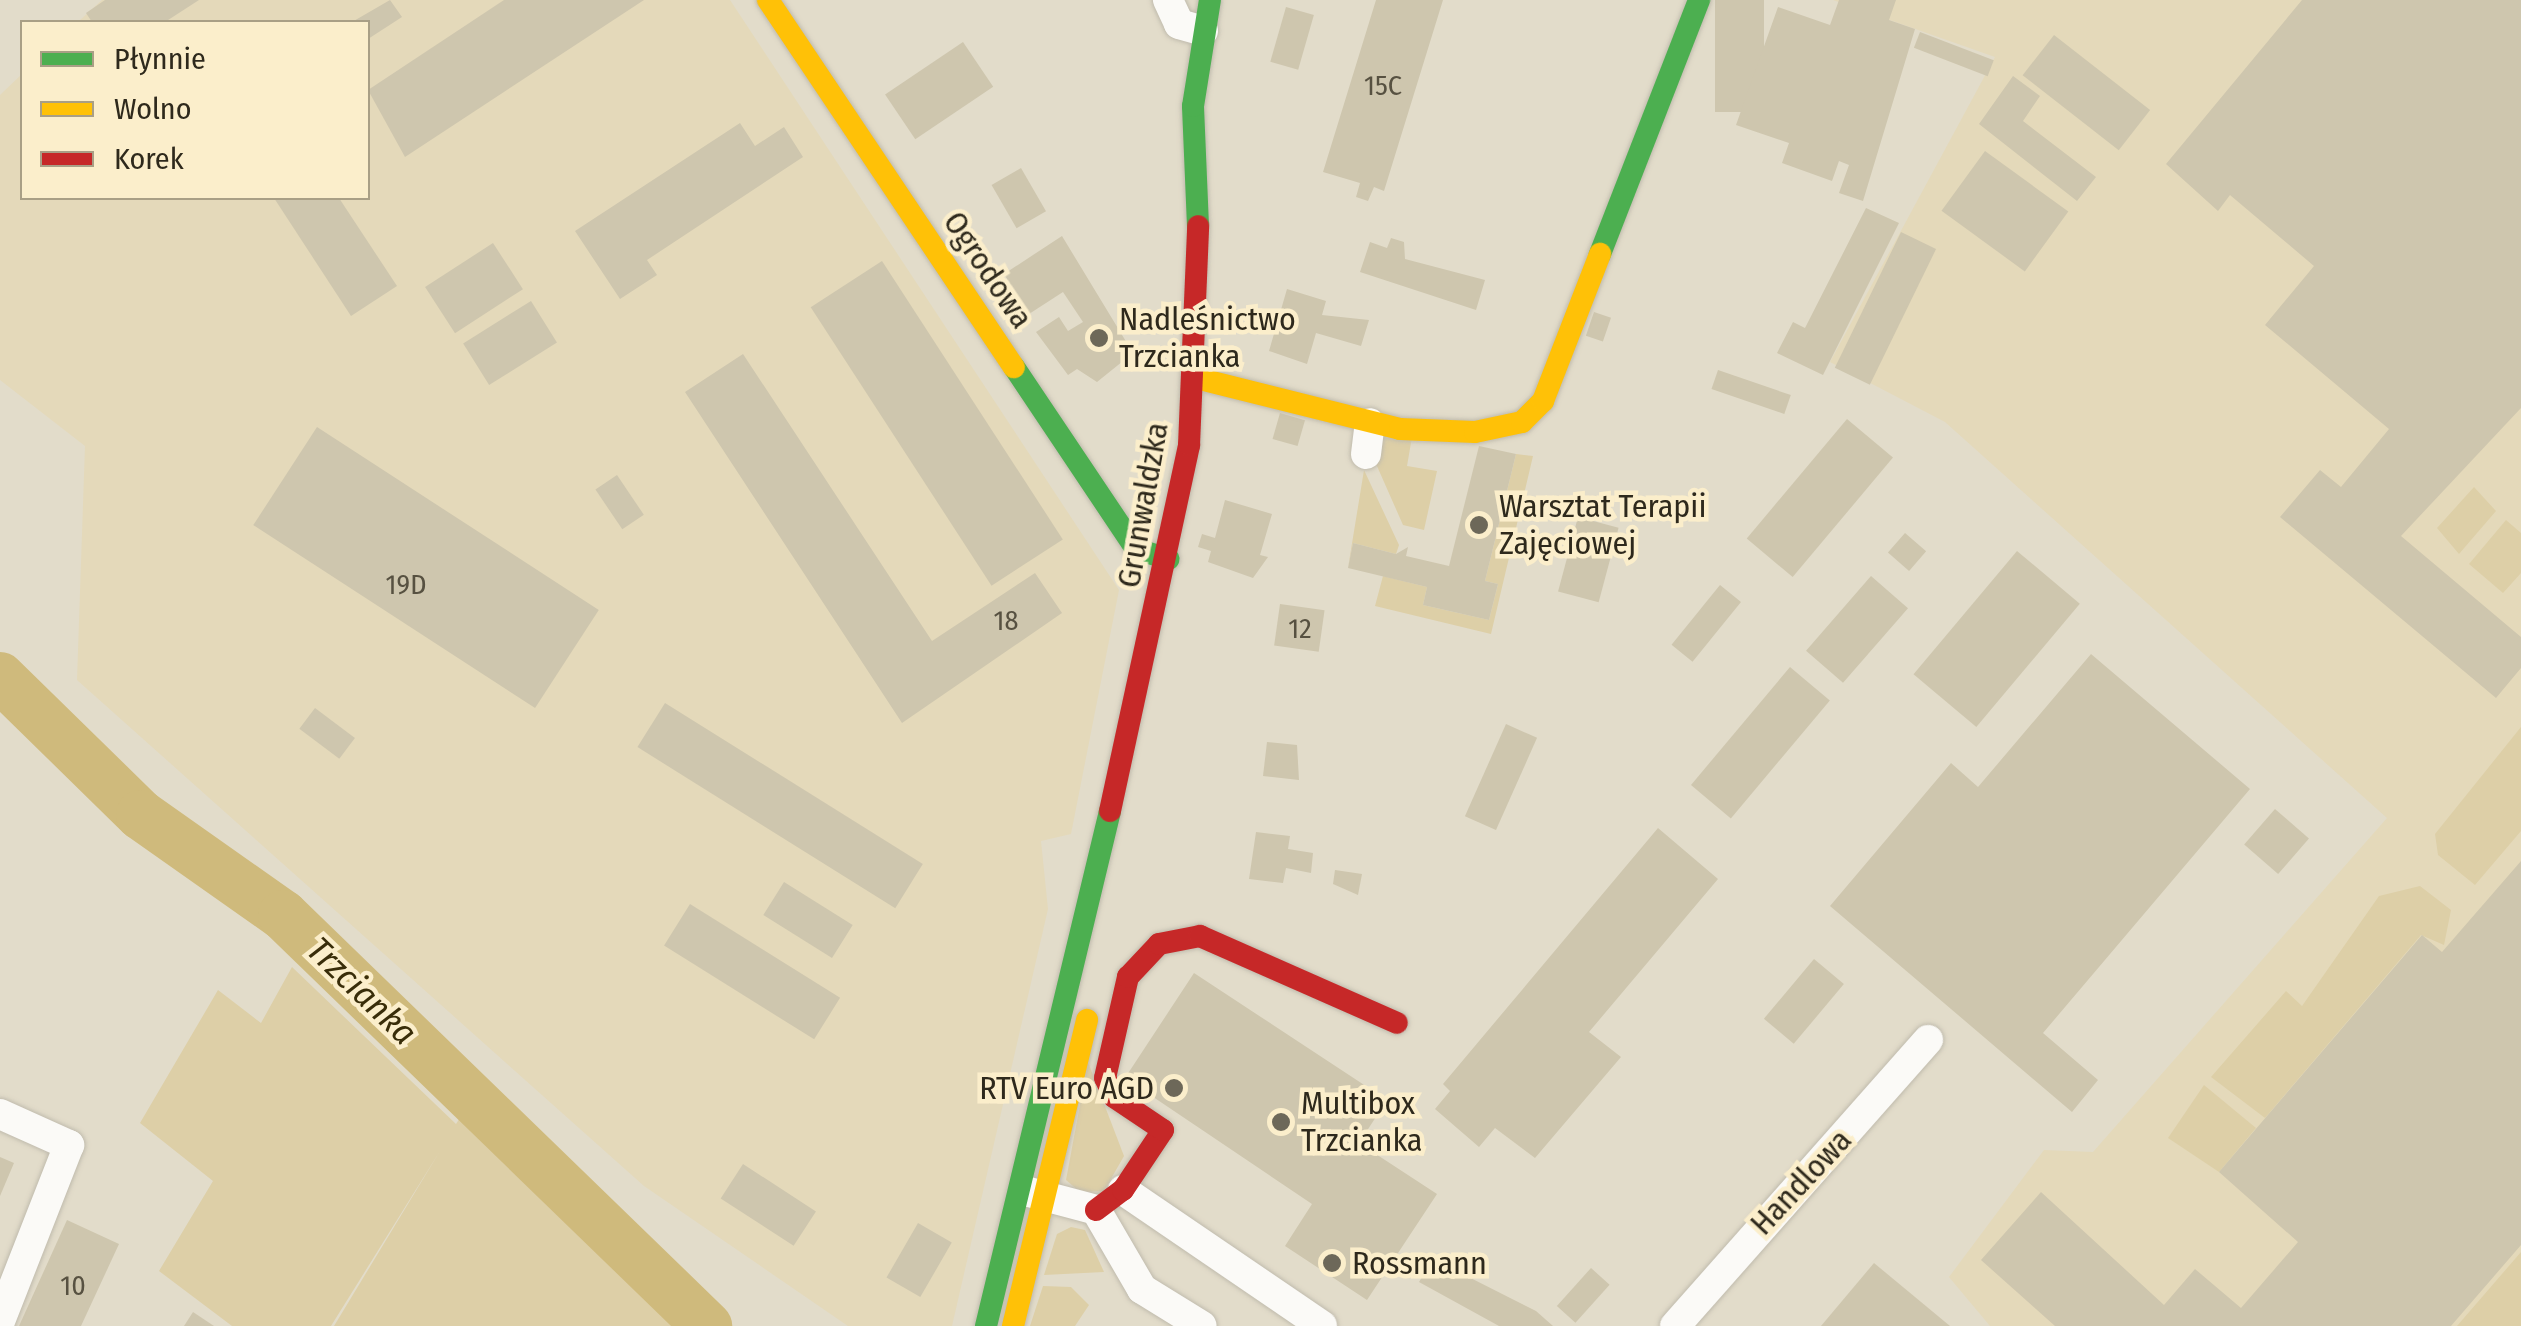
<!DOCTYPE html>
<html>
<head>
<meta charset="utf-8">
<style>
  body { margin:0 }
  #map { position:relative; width:2521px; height:1326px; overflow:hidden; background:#e2dcca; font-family:"Fira Sans Condensed",sans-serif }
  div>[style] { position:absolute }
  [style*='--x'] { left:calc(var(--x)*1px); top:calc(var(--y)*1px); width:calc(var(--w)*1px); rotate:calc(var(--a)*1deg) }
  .built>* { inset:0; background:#e4d9ba }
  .green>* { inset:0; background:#ddcfa7 }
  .river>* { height:50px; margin:-25px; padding:0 25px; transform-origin:25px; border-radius:25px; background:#cfba7c }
  .building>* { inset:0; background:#cec6ae; transform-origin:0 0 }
  .roads { filter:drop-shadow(0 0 2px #c0bbad) drop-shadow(0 0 2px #c0bbad) }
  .street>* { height:30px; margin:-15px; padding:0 15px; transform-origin:15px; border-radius:15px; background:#fbfaf7 }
  .fast>* { height:22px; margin:-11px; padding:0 11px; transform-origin:11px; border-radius:11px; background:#4caf50 }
  .slow>* { height:22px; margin:-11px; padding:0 11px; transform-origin:11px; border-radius:11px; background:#ffc107 }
  .jam>* { height:22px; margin:-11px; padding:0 11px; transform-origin:11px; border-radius:11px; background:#c62828 }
  .dots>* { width:28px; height:28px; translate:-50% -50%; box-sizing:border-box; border:5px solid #fbeecb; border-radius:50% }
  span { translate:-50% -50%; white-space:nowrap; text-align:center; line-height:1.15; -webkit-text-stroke:9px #fbeecb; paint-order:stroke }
  .number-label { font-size:28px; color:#575141 }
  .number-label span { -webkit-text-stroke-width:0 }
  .street-label { font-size:32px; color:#2e291c }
  .poi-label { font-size:32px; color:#2e291c }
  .left { translate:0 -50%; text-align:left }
  .right { translate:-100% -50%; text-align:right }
  .water-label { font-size:35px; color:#392d09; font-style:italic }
  .legend { position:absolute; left:20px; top:20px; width:350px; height:180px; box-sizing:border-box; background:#fbeecb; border:2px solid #a99f85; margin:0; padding:12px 18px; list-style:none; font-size:30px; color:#2e291c }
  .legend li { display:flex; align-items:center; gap:20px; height:50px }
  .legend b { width:50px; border:2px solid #a99f85 }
</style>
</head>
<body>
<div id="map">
  <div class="built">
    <i style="clip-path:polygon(102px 0,730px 0,1119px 590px,1071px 834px,1041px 841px,1048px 909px,952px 1326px,848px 1326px,644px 1186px,77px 680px,85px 446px,0 380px,0 95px,22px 74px,22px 198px,368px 198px,368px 22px,78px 22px)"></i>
    <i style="clip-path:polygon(1833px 0,2521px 0,2521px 1326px,1990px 1326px,1949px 1277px,2044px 1150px,2093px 1152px,2387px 818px,1945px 422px,1830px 362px,1995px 57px)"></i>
  </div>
  <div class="green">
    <i style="clip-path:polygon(1412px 437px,1407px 466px,1437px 471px,1424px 530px,1403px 525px,1373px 457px,1373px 439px)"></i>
    <i style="clip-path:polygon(1516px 454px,1533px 456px,1491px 634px,1375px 606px,1383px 576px,1427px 587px,1423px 605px,1489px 620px,1498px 584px,1485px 581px)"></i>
    <i style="clip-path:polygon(1364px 470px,1399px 545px,1396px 554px,1353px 543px,1348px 568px)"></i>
    <i style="clip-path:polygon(2474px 487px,2496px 511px,2459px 554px,2437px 528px)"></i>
    <i style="clip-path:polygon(2506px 520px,2521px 533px,2521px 573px,2503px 593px,2469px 564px)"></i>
    <i style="clip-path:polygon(2521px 727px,2521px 831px,2475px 885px,2438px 855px,2435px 834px)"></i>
    <i style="clip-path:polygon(2420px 886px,2451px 910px,2444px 945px,2421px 935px,2265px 1118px,2211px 1077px,2286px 991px,2302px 1006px,2379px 896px)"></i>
    <i style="clip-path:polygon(292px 967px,456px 1124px,470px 1102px,704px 1326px,334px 1326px,440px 1151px,331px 1326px,232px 1326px,159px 1271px,213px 1181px,140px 1123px,218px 990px,261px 1023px)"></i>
    <i style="clip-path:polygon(1088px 1062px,1124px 1156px,1104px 1191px,1080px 1192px,1066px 1180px)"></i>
    <i style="clip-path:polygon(2204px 1085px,2256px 1128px,2219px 1172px,2168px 1138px)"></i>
    <i style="clip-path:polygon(1071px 1227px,1085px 1230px,1104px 1272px,1044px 1275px,1057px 1234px)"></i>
    <i style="clip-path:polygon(2521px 1252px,2521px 1326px,2457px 1326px)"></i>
    <i style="clip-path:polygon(1043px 1286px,1071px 1287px,1089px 1305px,1075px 1326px,1030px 1326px)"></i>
  </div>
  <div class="river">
    <i style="--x:0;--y:677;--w:197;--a:44.4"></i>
    <i style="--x:141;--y:815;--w:174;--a:35.2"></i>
    <i style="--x:283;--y:915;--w:591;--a:44.11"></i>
  </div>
  <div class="building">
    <i style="clip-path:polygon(105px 0,199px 0,165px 22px,92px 22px,86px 13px)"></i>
    <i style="clip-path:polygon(390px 0,402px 17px,368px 39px,368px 22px,352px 22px)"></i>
    <i style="clip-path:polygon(504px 0,644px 0,405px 157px,368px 90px)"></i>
    <i style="clip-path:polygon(1376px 0,1443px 0,1384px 191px,1374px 187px,1368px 201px,1356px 197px,1360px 183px,1323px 172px)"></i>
    <i style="left:1715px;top:0;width:49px;height:112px"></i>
    <i style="clip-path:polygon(1839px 0,1896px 0,1889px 20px,1915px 29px,1863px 201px,1839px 193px,1849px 165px,1839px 161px,1832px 181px,1782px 163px,1789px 143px,1736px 125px,1778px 7px,1830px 25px)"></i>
    <i style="clip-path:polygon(2302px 0,2521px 0,2521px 408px,2401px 536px,2521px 637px,2521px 668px,2496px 698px,2280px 517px,2320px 470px,2341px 487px,2389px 429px,2265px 325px,2314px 266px,2230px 195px,2218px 211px,2166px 164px)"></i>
    <i style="left:1286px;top:7px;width:29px;height:57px;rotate:16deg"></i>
    <i style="left:1920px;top:32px;width:79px;height:17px;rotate:21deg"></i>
    <i style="left:2054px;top:35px;width:122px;height:51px;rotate:38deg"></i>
    <i style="left:963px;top:42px;width:54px;height:94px;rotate:56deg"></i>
    <i style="clip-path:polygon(2013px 76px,2040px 96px,2023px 121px,2096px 177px,2077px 201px,1979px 124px)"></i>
    <i style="clip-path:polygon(740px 123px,755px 146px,784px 127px,803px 157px,647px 260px,657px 275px,620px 299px,575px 231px)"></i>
    <i style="left:1985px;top:151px;width:103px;height:74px;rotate:36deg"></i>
    <i style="left:1021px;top:168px;width:50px;height:34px;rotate:60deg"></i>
    <i style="clip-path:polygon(274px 198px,339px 198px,397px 286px,351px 316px)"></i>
    <i style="clip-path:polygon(1866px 208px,1899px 223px,1823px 375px,1777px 353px,1793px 322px,1805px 328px)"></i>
    <i style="left:1901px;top:232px;width:39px;height:151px;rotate:26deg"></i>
    <i style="clip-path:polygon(1062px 236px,1133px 353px,1097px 382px,1077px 369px,1068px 375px,1036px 332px,1059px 317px,1068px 331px,1083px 322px,1063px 292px,1029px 314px,1004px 274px)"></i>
    <i style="clip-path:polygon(1391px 238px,1404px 242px,1405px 259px,1485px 280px,1476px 310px,1360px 272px,1370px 242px,1387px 248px)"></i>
    <i style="left:493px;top:243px;width:55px;height:81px;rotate:57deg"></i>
    <i style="left:882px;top:261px;width:332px;height:85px;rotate:57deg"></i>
    <i style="clip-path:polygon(1287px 289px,1326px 301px,1322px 315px,1369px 320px,1361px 346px,1316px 333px,1307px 364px,1269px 351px)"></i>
    <i style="left:531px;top:301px;width:49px;height:80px;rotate:58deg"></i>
    <i style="left:1594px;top:312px;width:18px;height:25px;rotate:19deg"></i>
    <i style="clip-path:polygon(743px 354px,932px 641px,1035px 573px,1062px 613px,902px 723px,685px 392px)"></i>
    <i style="left:1718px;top:370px;width:77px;height:20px;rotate:19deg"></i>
    <i style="left:1280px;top:413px;width:26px;height:27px;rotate:16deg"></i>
    <i style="left:1847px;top:419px;width:60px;height:156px;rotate:40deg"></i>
    <i style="left:317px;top:427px;width:336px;height:117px;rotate:33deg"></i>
    <i style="clip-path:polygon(1479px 446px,1516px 454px,1485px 581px,1498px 584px,1489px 620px,1423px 605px,1427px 587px,1348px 568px,1353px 543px,1396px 554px,1408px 547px,1406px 556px,1449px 566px)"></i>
    <i style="left:617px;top:475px;width:48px;height:26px;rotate:56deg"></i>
    <i style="clip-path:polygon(1225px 500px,1272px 514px,1260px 555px,1268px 557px,1253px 578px,1208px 562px,1211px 551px,1198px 547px,1202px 534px,1215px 538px)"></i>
    <i style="left:1578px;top:517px;width:42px;height:77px;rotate:15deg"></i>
    <i style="left:1905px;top:533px;width:28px;height:26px;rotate:41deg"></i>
    <i style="left:2017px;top:551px;width:82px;height:161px;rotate:40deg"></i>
    <i style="left:1871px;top:576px;width:49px;height:99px;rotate:41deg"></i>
    <i style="left:1720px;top:585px;width:27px;height:77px;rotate:39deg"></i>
    <i style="left:1280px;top:604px;width:45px;height:42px;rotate:8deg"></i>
    <i style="clip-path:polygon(2091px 654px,2250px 789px,2043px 1033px,2098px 1080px,2072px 1112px,1830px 906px,1951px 763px,1978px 787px)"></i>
    <i style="left:1790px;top:667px;width:52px;height:154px;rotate:40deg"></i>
    <i style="left:665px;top:703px;width:304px;height:52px;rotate:32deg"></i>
    <i style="left:315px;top:708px;width:50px;height:26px;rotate:37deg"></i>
    <i style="left:1506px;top:724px;width:34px;height:101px;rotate:24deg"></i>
    <i style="clip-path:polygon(1267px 742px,1297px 745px,1299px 780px,1263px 776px)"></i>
    <i style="left:2275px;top:809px;width:45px;height:47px;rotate:41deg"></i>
    <i style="clip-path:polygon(1658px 828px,1718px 879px,1589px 1032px,1621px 1057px,1535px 1158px,1495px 1128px,1479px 1147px,1435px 1109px,1450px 1091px,1443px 1084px)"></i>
    <i style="clip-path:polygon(1256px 832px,1290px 836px,1288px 849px,1313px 853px,1311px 873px,1286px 868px,1283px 883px,1249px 879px)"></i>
    <i style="clip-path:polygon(2521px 861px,2521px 1245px,2451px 1326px,2055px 1326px,1981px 1260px,2041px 1192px,2164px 1305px,2195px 1269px,2241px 1308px,2298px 1242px,2219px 1172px,2422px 935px,2442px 952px)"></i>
    <i style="clip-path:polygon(1335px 870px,1362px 874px,1358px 895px,1333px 884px)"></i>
    <i style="left:784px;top:882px;width:81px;height:39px;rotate:32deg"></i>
    <i style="left:690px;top:904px;width:177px;height:49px;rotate:32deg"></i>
    <i style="left:1814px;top:959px;width:39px;height:78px;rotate:40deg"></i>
    <i style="clip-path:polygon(1194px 973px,1387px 1100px,1359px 1143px,1437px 1194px,1367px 1300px,1285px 1246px,1312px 1204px,1125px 1078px)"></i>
    <i style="clip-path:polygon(0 1157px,14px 1163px,0 1196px)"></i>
    <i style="left:743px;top:1164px;width:87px;height:41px;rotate:33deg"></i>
    <i style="clip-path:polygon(67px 1220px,119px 1244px,81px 1326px,19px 1326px)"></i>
    <i style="left:918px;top:1223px;width:39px;height:63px;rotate:30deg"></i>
    <i style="clip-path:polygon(1433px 1259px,1536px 1311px,1553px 1326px,1499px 1326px,1419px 1282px)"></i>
    <i style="clip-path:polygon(1874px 1263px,1950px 1326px,1821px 1326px)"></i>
    <i style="left:1591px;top:1268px;width:25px;height:51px;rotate:42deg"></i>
    <i style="clip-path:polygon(193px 1312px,214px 1326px,184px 1326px)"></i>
  </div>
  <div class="roads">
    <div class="street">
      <i style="--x:1168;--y:0;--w:26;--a:65"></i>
      <i style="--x:1179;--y:24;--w:25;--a:16"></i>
      <i style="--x:1366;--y:454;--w:31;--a:-83"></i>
      <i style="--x:0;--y:1114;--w:76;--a:24.2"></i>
      <i style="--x:69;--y:1145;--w:189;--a:111.4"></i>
      <i style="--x:1123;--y:1190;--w:241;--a:34.3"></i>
      <i style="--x:1029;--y:1192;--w:69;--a:15"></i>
      <i style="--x:1096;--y:1210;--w:91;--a:59.8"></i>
      <i style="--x:1142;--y:1289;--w:70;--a:31.7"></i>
      <i style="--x:1675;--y:1326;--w:382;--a:-48.5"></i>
    </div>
    <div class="fast">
      <i style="--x:1198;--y:226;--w:120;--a:-92.4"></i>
      <i style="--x:1193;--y:106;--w:107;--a:-80.9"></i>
      <i style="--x:1600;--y:254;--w:273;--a:-68.7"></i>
      <i style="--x:1014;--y:367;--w:219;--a:56.2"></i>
      <i style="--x:1136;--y:549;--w:34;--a:17"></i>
      <i style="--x:986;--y:1326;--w:530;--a:-76.46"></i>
    </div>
    <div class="slow">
      <i style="--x:768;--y:0;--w:442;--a:56.2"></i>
      <i style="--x:1196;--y:378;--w:210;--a:14"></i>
      <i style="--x:1400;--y:429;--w:75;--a:2.3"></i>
      <i style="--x:1475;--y:432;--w:48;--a:-12"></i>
      <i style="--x:1522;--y:422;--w:30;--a:-45"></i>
      <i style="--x:1543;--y:401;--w:158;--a:-68.8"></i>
      <i style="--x:1013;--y:1326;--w:315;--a:-76.4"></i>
    </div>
    <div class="jam">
      <i style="--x:1110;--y:811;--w:374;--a:-77.8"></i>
      <i style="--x:1189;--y:445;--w:219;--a:-87.6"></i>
      <i style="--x:1096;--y:1210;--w:34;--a:-37"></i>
      <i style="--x:1123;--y:1190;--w:72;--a:-56.3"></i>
      <i style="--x:1163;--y:1130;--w:59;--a:-146"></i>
      <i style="--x:1114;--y:1097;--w:21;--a:-115"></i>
      <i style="--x:1105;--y:1078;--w:104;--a:-77.2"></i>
      <i style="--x:1128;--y:977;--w:45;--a:-46.8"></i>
      <i style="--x:1159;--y:944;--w:42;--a:-11"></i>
      <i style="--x:1200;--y:936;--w:215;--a:23.8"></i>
    </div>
  </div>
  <div class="dots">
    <i style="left:1099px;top:338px;background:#6d6859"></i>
    <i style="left:1479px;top:525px;background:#6d6859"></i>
    <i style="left:1174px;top:1088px;background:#6d6859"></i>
    <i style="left:1281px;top:1122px;background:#6d6859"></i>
    <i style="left:1332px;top:1263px;background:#6d6859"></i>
  </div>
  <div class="number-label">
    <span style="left:1383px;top:86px">15C</span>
    <span style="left:406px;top:585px">19D</span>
    <span style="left:1006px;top:621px">18</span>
    <span style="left:1300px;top:629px">12</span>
    <span style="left:73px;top:1286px">10</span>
  </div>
  <div class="street-label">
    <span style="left:988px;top:270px;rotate:56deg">Ogrodowa</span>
    <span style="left:1143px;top:505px;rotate:-80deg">Grunwaldzka</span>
    <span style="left:1801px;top:1182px;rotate:-47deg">Handlowa</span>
  </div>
  <div class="poi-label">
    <span class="left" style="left:1119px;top:338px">Nadleśnictwo<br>Trzcianka</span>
    <span class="left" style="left:1499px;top:525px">Warsztat Terapii<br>Zajęciowej</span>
    <span class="right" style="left:1154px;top:1088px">RTV Euro AGD</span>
    <span class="left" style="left:1301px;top:1122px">Multibox<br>Trzcianka</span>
    <span class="left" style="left:1352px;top:1263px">Rossmann</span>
  </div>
  <div class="water-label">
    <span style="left:362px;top:991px;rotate:44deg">Trzcianka</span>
  </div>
  <ul class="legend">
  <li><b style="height:12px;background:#4caf50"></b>Płynnie</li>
  <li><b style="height:12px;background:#ffc107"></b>Wolno</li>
  <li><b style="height:12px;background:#c62828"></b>Korek</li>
  </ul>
</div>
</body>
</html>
